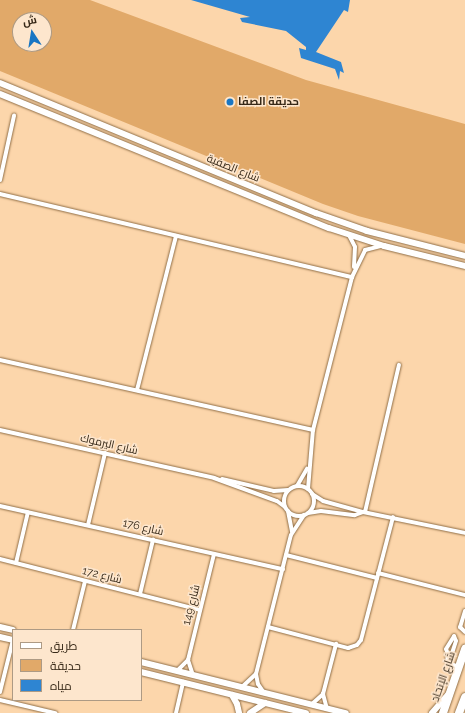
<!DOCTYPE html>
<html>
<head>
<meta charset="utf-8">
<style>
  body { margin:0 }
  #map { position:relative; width:465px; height:713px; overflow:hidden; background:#fcd6ab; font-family:Raleway,Cairo,sans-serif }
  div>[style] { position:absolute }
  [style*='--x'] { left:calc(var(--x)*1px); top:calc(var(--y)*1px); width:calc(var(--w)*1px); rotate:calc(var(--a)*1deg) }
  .green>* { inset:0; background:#e1a969 }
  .water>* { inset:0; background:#2e85d2 }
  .roads { filter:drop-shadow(0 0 1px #906e46) drop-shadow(0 0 1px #906e46) }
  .street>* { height:4px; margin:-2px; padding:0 2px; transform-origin:2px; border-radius:2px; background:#fff }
  .street>.ring { margin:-2px; padding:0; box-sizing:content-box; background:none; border:4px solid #fff; border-radius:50% }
  .secondary>* { height:6px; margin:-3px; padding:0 3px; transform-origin:3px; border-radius:3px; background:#fff }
  .highway>* { height:8px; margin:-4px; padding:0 4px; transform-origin:4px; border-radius:4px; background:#fff }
  .dots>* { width:11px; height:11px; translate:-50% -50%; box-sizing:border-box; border:2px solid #fde6cd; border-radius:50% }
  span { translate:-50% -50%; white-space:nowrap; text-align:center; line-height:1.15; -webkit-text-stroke:3px #fde6cd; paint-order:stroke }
  .poi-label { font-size:11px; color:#362817; font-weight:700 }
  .left { translate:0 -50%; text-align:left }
  .street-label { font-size:11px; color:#362817 }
  .legend { position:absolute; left:12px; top:629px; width:130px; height:72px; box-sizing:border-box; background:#fde6cd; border:1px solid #ad9a84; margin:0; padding:5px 7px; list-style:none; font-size:12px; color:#362817 }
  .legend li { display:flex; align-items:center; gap:8px; height:20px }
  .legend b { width:20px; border:1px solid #ad9a84 }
  .north { position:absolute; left:12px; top:12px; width:40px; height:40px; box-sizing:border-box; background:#fde6cd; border:1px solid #ad9a84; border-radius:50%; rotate:348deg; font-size:11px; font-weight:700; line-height:16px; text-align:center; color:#362817 }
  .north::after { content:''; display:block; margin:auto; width:14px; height:18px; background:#1976c3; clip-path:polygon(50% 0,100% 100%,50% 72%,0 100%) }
</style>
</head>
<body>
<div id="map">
  <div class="green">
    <i style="clip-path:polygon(evenodd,0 0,90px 0,306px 80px,465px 124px,465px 244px,358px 216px,323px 204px,0 71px,0 0,20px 20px,44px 20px,44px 44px,20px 44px,20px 20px)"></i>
  </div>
  <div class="water">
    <i style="clip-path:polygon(191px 0,350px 0,348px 12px,344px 10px,316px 52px,341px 62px,344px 73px,340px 71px,339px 80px,335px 69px,301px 58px,299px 48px,306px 50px,306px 47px,286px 31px,242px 22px,240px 18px,250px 17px)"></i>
  </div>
  <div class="roads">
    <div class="street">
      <i style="--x:0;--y:180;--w:66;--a:-77.7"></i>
      <i style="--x:0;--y:194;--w:362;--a:13.3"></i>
      <i style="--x:349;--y:235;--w:13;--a:63"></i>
      <i style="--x:355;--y:247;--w:20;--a:93"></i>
      <i style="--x:0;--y:360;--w:321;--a:12.6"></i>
      <i style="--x:137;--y:390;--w:159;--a:-75.8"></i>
      <i style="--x:0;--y:430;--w:219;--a:12.6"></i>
      <i style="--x:214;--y:478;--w:67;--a:20.1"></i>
      <i style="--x:277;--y:501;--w:10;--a:37"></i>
      <i style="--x:222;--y:479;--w:53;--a:13"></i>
      <i style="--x:274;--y:491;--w:14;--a:-4"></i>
      <i style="--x:297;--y:486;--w:20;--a:-60"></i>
      <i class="ring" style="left:284px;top:486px;width:26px;height:26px"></i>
      <i style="--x:308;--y:489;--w:59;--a:-85.2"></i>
      <i style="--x:313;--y:430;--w:158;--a:-75.7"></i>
      <i style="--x:352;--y:277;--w:30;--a:-64"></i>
      <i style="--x:365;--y:250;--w:16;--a:-14"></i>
      <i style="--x:312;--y:494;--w:13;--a:32"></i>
      <i style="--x:323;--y:501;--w:41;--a:15.4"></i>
      <i style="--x:363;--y:512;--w:104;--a:11.6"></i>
      <i style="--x:0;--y:506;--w:290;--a:12.6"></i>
      <i style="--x:288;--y:511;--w:21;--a:79"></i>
      <i style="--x:365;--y:512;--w:151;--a:-77"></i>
      <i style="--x:308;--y:513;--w:13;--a:-9"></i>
      <i style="--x:321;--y:511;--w:34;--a:7"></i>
      <i style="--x:355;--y:515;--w:9;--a:-21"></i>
      <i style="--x:88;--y:525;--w:74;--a:-76.7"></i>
      <i style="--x:286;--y:555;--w:94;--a:14.2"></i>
      <i style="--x:0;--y:559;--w:206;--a:14.3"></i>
      <i style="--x:16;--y:563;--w:52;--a:-76.8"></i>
      <i style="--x:378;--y:573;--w:90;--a:14.2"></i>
      <i style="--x:140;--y:594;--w:56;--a:-76.5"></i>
      <i style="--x:465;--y:611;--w:17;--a:107"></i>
      <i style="--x:460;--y:627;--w:7;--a:45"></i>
      <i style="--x:268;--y:627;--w:83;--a:14.7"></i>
      <i style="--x:348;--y:648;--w:9;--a:-18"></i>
      <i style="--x:357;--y:645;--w:6;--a:-51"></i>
      <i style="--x:361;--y:640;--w:127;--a:-75.4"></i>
      <i style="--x:73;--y:630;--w:50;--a:-76.2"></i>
      <i style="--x:454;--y:636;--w:5;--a:68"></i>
      <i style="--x:456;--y:641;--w:13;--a:108"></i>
      <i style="--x:452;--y:653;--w:4;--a:166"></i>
      <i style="--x:448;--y:654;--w:5;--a:-112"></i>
      <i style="--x:446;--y:649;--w:15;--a:-58"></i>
      <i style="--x:448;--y:654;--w:8;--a:97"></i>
      <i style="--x:447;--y:662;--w:12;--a:24"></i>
      <i style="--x:188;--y:660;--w:16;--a:72"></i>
      <i style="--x:177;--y:671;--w:16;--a:-45"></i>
      <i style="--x:188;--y:660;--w:109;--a:-76.2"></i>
      <i style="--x:256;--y:674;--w:10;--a:79"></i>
      <i style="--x:258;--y:684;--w:11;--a:56"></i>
      <i style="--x:242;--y:687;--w:19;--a:-43"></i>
      <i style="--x:256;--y:674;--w:143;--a:-75.9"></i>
      <i style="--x:291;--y:535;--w:24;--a:-57"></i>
      <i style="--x:0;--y:692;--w:54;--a:-76"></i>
      <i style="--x:0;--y:700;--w:57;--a:13.3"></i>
      <i style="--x:312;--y:704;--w:15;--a:-42"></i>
      <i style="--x:327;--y:709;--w:16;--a:-105"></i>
      <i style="--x:323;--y:694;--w:52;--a:-75.4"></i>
      <i style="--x:176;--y:713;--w:32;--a:-77"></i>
    </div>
    <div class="secondary">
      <i style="--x:0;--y:83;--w:342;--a:22.4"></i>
      <i style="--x:316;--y:213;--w:54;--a:19.4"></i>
      <i style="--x:367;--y:231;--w:101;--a:14.3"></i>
      <i style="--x:0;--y:94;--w:355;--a:22.2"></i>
      <i style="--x:329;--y:228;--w:58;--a:18.1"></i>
      <i style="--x:384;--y:246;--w:83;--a:13.9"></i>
      <i style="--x:0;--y:627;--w:13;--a:13"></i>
      <i style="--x:0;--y:637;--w:13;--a:13"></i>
      <i style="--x:141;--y:662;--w:211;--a:14"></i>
      <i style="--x:141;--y:672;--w:170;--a:14"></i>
      <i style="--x:232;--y:695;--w:10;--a:61"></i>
      <i style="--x:237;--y:704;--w:9;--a:77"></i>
      <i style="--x:250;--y:713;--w:18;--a:-34"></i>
      <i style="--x:432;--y:713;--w:28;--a:-49"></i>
    </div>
    <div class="highway">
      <i style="--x:443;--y:713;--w:68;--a:-71"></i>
      <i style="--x:459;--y:713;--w:17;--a:-69"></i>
    </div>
  </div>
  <div class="dots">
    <i style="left:230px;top:102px;background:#1976c3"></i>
  </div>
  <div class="poi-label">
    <span class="left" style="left:238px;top:102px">حديقة الصفا</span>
  </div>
  <div class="street-label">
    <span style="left:233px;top:169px;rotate:22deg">شارع الصفية</span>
    <span style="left:109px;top:445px;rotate:13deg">شارع اليرموك</span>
    <span style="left:143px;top:528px;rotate:13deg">شارع 176</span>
    <span style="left:102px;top:576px;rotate:14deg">شارع 172</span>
    <span style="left:192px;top:605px;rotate:-76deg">شارع 149</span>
    <span style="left:444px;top:677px;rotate:-71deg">شارع الإتحاد</span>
  </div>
  <ul class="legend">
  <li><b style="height:5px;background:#fff"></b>طريق</li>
  <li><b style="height:11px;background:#e1a969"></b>حديقة</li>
  <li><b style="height:11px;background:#2e85d2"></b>مياه</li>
  </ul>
  <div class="north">ش</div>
</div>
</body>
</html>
